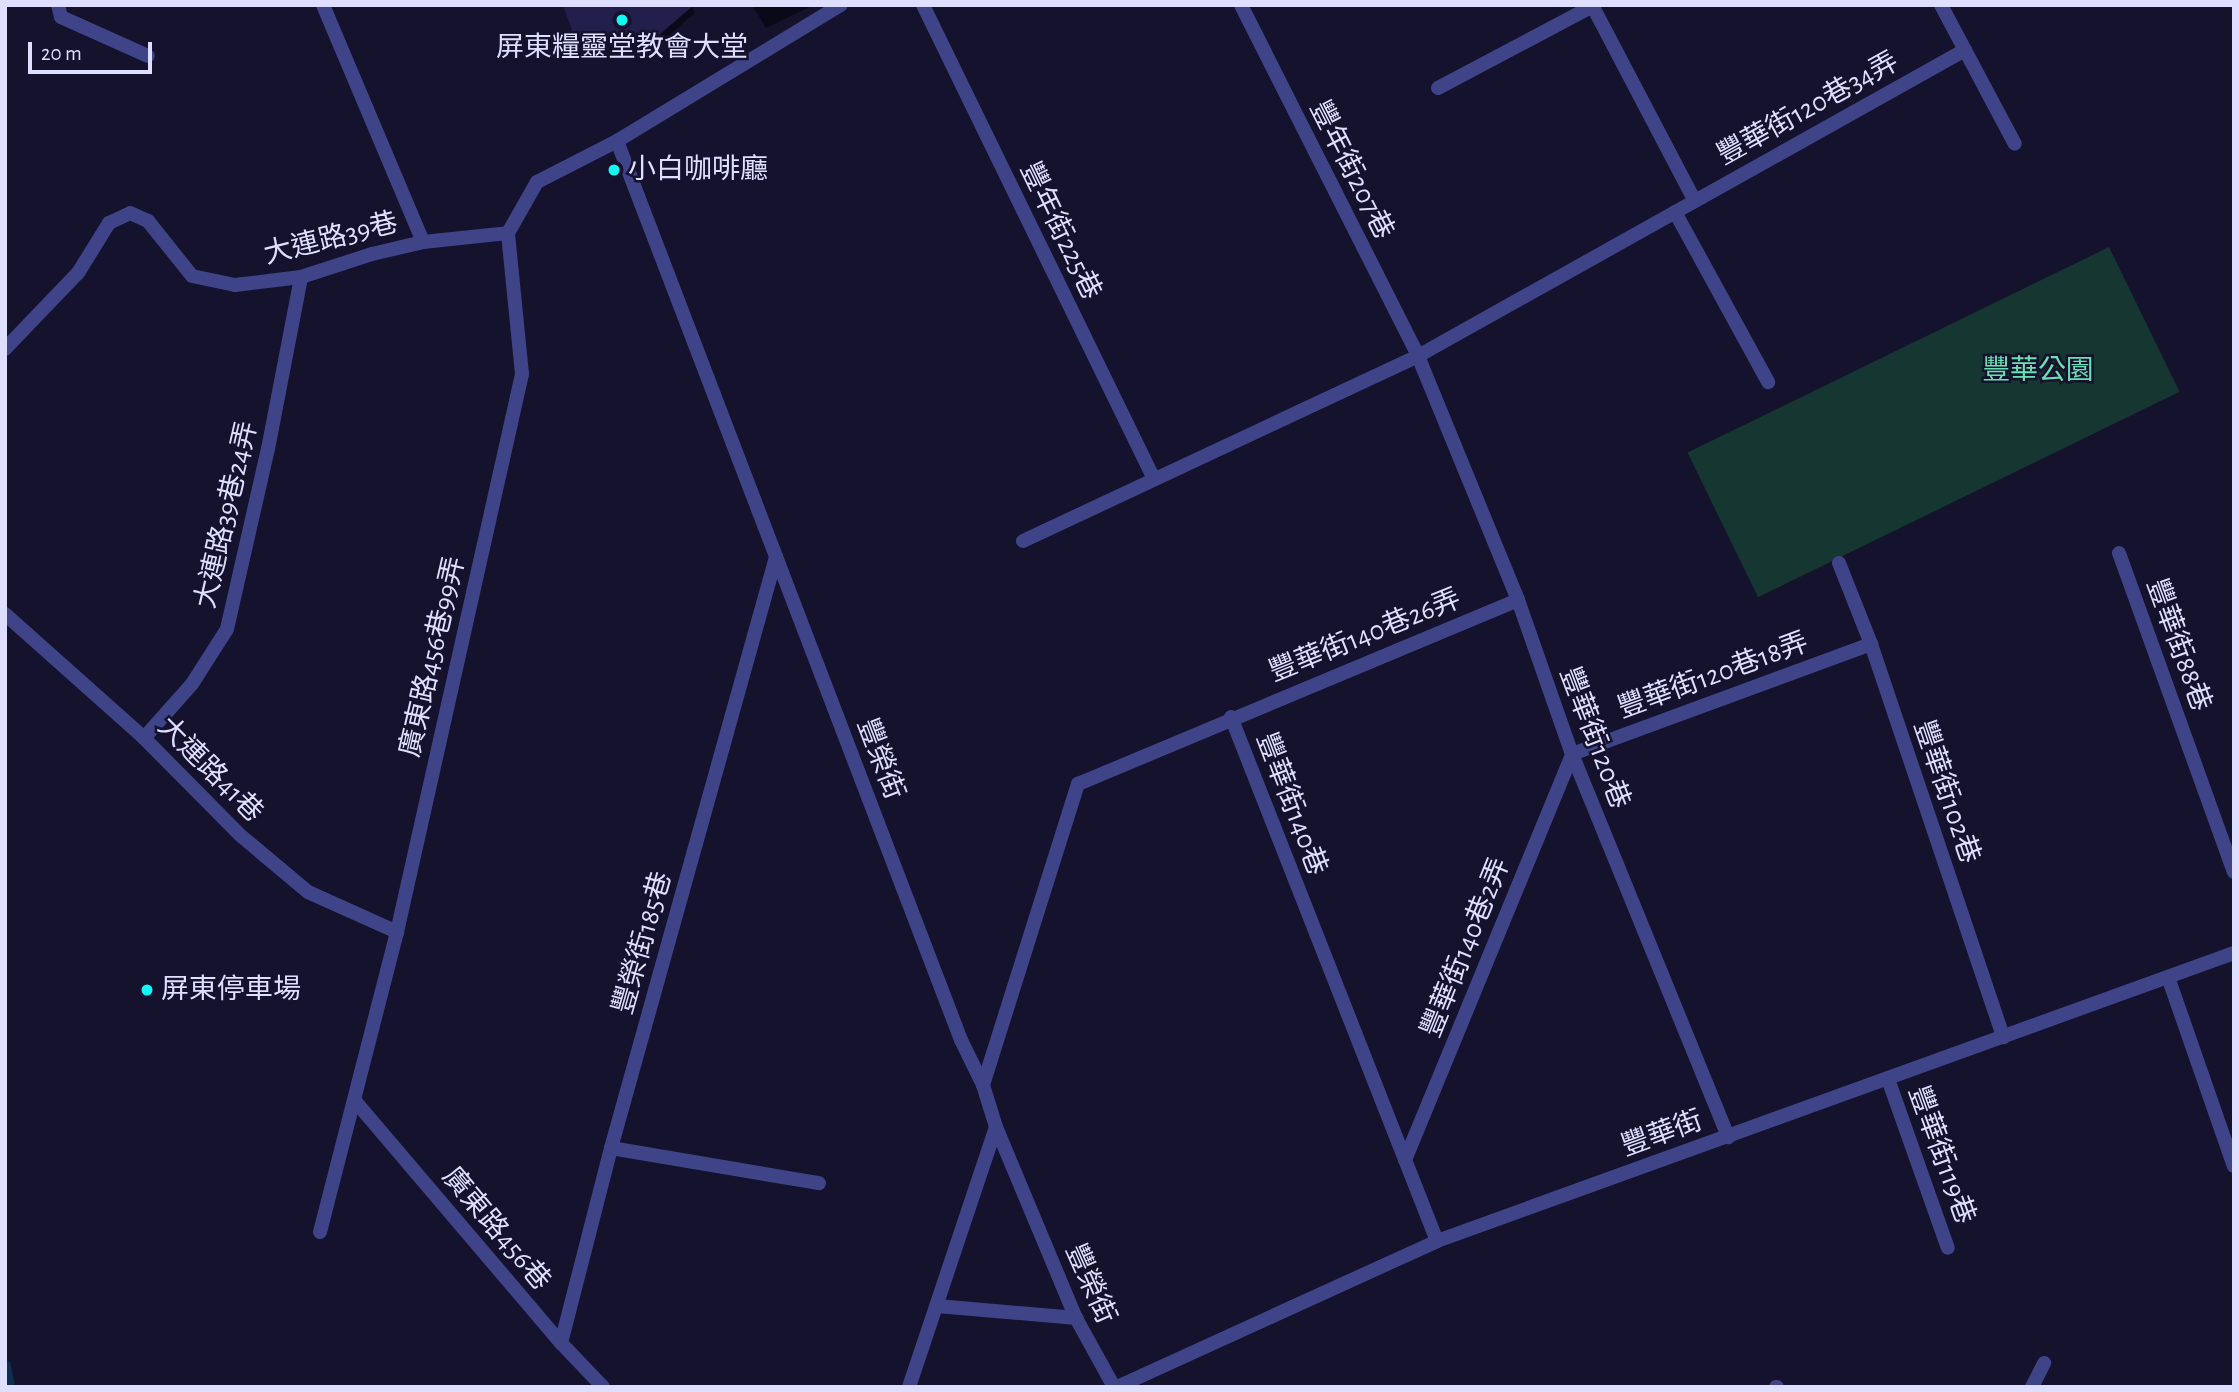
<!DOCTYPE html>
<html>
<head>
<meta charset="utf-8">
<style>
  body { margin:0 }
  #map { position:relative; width:2239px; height:1392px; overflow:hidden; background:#14122c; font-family:"Alegreya Sans","Noto Sans TC",sans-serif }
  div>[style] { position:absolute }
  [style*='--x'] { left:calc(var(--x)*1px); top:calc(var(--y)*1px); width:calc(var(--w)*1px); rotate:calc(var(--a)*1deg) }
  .green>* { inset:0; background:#153631; transform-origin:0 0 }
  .shadow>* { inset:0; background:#0007 }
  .stream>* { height:12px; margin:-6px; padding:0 6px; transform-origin:6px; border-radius:6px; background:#0f2d4e }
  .building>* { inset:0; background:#231f4c }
  .service>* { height:14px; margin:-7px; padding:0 7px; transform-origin:7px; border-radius:7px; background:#3f4489 }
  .minor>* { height:14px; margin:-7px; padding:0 7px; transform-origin:7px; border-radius:7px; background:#3f4489 }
  .dots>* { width:19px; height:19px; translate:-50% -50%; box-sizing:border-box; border:4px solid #14122c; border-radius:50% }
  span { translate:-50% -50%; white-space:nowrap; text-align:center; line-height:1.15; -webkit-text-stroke:5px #14122c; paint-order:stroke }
  .poi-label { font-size:28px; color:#dedefe }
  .left { translate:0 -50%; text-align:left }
  .street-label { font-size:28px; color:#dedefe }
  .park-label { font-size:28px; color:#6adeb4 }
  .frame { position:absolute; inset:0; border:7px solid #dedefe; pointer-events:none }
  .scale { position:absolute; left:28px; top:42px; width:124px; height:32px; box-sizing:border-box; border:4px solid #dedefe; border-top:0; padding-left:9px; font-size:21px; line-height:24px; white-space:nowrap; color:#dedefe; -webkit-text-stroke:5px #14122c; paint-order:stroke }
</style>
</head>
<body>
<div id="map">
  <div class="green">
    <i style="left:2109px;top:247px;width:161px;height:469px;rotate:64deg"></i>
  </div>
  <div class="shadow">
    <i style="clip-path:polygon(691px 5px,695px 13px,650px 51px,604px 39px,580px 44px,576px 38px)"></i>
    <i style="clip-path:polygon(752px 5px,814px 5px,766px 28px)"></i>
  </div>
  <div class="stream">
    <i style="--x:5;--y:1366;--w:21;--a:79"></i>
  </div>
  <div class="building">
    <i style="clip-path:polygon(563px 5px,694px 5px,646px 46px,600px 34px,575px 39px)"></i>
  </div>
  <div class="service">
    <i style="--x:1438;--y:88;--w:175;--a:-27.9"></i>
    <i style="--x:2119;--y:553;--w:339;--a:70.2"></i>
    <i style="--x:1888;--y:1079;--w:179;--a:70.5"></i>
    <i style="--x:909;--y:1387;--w:274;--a:-71.5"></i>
  </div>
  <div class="minor">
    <i style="--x:58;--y:5;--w:12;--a:76"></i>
    <i style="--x:61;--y:17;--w:95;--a:24.1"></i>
    <i style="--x:323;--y:5;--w:257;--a:67.1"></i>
    <i style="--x:923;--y:5;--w:527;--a:64.02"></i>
    <i style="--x:1241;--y:5;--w:393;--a:63.2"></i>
    <i style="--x:1418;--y:356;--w:264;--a:67.7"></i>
    <i style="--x:1518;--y:600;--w:163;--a:70.7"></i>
    <i style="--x:1572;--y:754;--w:414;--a:67.8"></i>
    <i style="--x:1592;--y:5;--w:221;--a:62.3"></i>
    <i style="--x:1941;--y:5;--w:157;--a:62"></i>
    <i style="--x:617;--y:141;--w:963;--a:69.06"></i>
    <i style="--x:961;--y:1040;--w:50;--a:63.9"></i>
    <i style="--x:983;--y:1085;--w:44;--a:72.8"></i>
    <i style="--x:996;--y:1127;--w:207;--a:67.3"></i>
    <i style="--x:1076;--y:1318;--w:79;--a:61.2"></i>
    <i style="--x:1675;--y:212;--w:194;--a:61.3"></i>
    <i style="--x:5;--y:349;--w:105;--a:-46.2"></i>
    <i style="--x:78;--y:273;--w:59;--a:-58.2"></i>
    <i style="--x:109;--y:223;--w:23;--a:-25"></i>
    <i style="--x:130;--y:213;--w:20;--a:24"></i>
    <i style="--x:148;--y:221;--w:70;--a:51.3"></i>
    <i style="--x:192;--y:276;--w:44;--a:11.8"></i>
    <i style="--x:235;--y:285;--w:66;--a:-6.9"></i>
    <i style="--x:301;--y:277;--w:75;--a:-17.9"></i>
    <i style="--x:372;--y:254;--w:52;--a:-13.2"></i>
    <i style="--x:423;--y:242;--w:85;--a:-6"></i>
    <i style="--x:1023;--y:541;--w:436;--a:-25.1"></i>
    <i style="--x:1418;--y:356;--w:627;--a:-29.22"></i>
    <i style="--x:1839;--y:563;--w:87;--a:68.4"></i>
    <i style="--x:1871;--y:644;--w:415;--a:71.4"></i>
    <i style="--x:5;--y:614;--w:186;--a:41.7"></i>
    <i style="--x:144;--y:738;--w:136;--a:45.3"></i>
    <i style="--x:240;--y:835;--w:89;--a:40"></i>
    <i style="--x:308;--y:892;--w:98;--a:24.2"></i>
    <i style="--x:1231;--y:717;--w:563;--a:68.54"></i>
    <i style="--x:144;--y:738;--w:72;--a:-48.4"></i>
    <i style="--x:192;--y:684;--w:65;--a:-57.5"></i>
    <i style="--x:227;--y:629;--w:185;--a:-77.2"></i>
    <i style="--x:268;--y:449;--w:175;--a:-79.1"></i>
    <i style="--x:2168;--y:977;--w:200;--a:70.8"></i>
    <i style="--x:983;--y:1085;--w:316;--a:-72.5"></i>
    <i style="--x:1078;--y:784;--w:477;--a:-22.7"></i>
    <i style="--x:355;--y:1101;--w:318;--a:49.6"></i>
    <i style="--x:561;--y:1343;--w:61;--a:46.3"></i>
    <i style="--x:611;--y:1148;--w:211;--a:9.6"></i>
    <i style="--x:1405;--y:1160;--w:439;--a:-67.6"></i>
    <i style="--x:1572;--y:754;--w:319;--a:-20.2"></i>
    <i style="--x:320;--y:1232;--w:310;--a:-75.6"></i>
    <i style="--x:397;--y:932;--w:572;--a:-77.37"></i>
    <i style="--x:522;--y:374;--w:142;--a:-95.7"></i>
    <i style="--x:508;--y:233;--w:59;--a:-60.4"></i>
    <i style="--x:537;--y:182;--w:90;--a:-27.1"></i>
    <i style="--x:617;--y:141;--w:262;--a:-31.3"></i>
    <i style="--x:937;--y:1306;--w:140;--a:4.9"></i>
    <i style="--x:561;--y:1343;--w:201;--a:-75.6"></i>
    <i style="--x:611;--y:1148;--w:614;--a:-74.4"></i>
    <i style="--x:1117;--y:1387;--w:352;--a:-24.5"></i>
    <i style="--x:1437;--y:1241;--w:847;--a:-19.87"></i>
    <i style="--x:1776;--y:1387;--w:1;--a:0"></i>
    <i style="--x:2032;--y:1387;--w:27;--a:-63"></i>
  </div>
  <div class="dots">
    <i style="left:622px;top:20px;background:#10f8f6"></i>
    <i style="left:614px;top:170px;background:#10f8f6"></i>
    <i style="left:147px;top:990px;background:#10f8f6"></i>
  </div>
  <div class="poi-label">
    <span style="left:622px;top:48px">屏東糧靈堂教會大堂</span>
    <span class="left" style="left:628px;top:170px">小白咖啡廳</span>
    <span class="left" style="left:161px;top:990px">屏東停車場</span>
  </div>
  <div class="street-label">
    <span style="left:1808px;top:109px;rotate:-29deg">豐華街120巷34弄</span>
    <span style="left:1351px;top:170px;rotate:63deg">豐年街207巷</span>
    <span style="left:1060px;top:231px;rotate:64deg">豐年街225巷</span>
    <span style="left:331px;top:239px;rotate:-14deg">大連路39巷</span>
    <span style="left:227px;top:515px;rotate:-77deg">大連路39巷24弄</span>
    <span style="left:1365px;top:636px;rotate:-22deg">豐華街140巷26弄</span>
    <span style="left:2178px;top:645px;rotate:70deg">豐華街88巷</span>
    <span style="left:433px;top:657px;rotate:-77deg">廣東路456巷99弄</span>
    <span style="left:1713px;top:676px;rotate:-20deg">豐華街120巷18弄</span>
    <span style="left:1594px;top:738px;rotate:69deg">豐華街120巷</span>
    <span style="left:880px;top:759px;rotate:69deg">豐榮街</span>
    <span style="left:210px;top:770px;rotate:45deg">大連路41巷</span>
    <span style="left:1946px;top:792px;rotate:71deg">豐華街102巷</span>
    <span style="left:1291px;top:804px;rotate:69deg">豐華街140巷</span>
    <span style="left:643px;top:943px;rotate:-74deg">豐榮街185巷</span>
    <span style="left:1466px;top:948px;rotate:-68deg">豐華街140巷2弄</span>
    <span style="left:1662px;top:1134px;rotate:-20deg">豐華街</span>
    <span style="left:1941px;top:1155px;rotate:70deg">豐華街119巷</span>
    <span style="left:496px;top:1229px;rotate:50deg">廣東路456巷</span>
    <span style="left:1090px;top:1284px;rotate:66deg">豐榮街</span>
  </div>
  <div class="park-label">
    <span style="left:2038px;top:371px">豐華公園</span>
  </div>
  <div class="frame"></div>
  <div class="scale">20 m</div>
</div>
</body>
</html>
